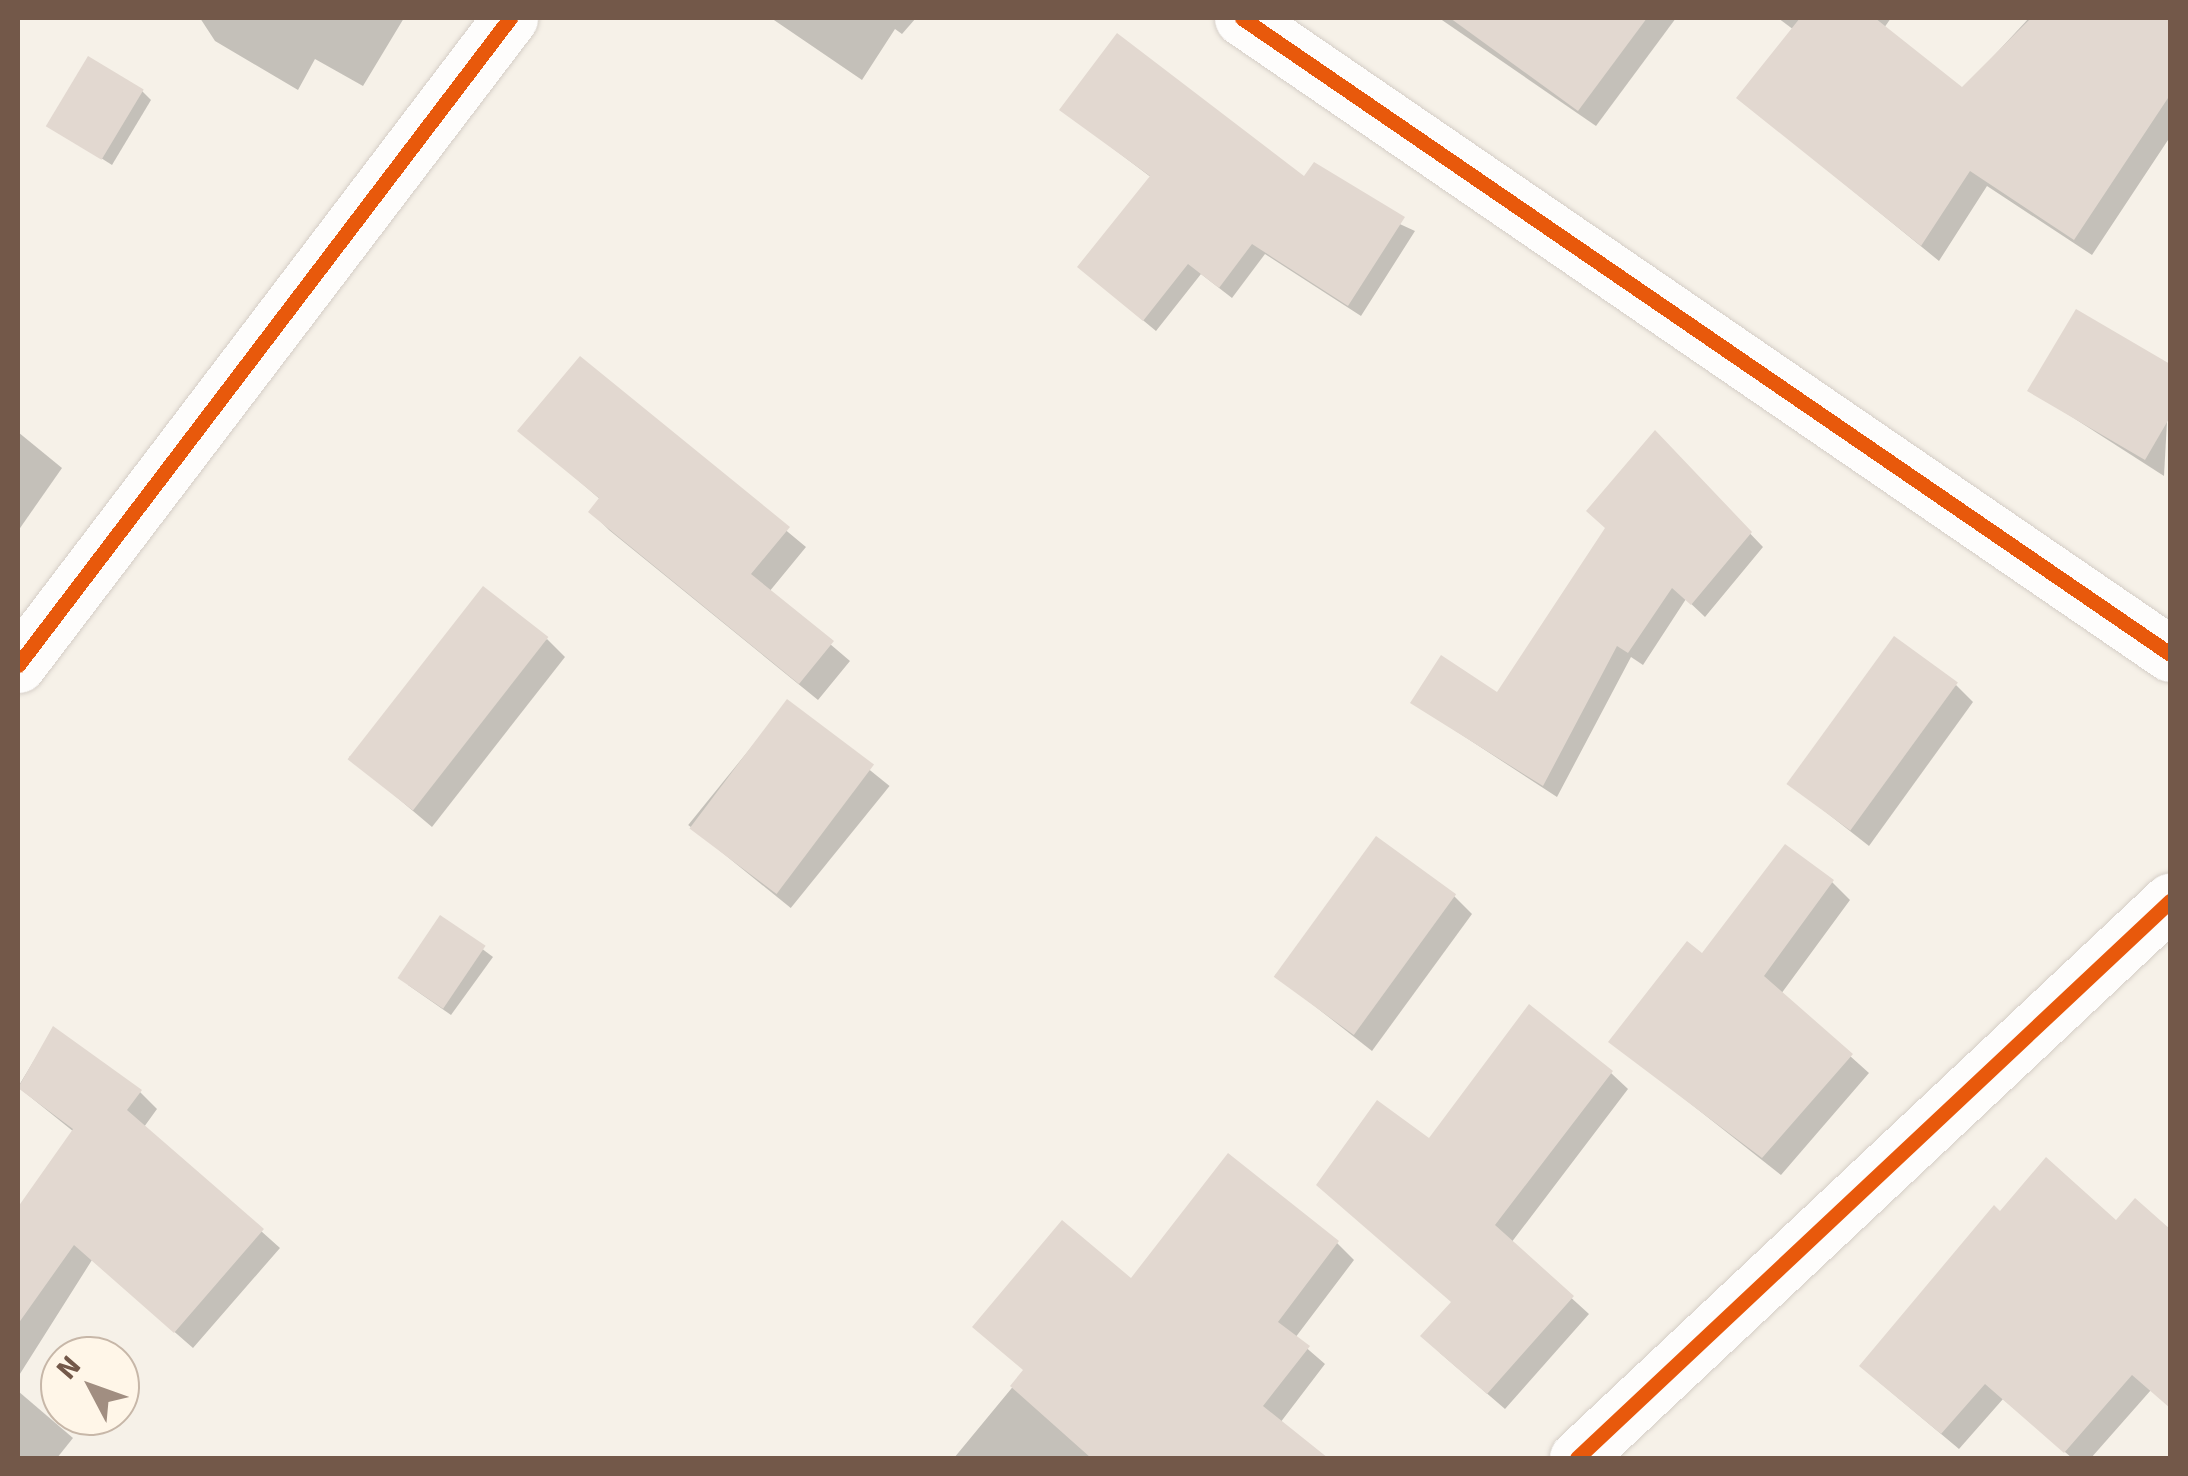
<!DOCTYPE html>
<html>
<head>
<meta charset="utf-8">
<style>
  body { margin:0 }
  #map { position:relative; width:2188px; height:1476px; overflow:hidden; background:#f6f1e8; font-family:Signika,sans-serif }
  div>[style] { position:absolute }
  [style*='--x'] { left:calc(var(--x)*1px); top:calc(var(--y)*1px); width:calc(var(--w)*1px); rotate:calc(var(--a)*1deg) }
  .shadow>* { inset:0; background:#0003; transform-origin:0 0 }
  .building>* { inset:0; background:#e2d8d0; transform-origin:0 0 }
  .roads { filter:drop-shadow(0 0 2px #d5cec7) drop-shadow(0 0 2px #d5cec7) }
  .street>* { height:55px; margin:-27.5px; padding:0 27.5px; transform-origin:27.5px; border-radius:27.5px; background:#fefdfc }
  .cycleway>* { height:15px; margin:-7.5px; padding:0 7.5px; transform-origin:7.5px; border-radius:7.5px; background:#e8590c }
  span { translate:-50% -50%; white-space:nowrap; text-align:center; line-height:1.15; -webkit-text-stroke:8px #fff6e8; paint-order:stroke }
  .frame { position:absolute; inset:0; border:20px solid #735849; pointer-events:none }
  .north { position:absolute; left:40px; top:1336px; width:100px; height:100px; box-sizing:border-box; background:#fff6e8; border:2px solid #c7b7a8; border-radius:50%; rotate:311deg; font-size:28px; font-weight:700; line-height:40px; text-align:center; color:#735849 }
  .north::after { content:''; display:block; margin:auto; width:35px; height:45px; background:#a18e81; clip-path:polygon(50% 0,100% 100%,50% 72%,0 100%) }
</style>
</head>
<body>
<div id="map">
  <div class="shadow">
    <i style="clip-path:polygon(200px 18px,404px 18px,363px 86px,315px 59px,298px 90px,215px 41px)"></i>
    <i style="clip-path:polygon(771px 18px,916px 18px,902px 34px,895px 29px,862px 80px)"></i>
    <i style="clip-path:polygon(1439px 18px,1676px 18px,1596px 126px)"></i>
    <i style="clip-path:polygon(1778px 18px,1891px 18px,1884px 28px,1962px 90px,2029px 18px,2170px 18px,2170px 137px,2092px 255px,1987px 186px,1939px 261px,1739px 98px,1794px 30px)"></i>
    <i style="clip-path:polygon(142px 91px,151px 100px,112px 165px,49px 125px)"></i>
    <i style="clip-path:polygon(1062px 110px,1304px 180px,1415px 231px,1361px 316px,1265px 254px,1232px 298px,1201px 274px,1156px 331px,1092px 278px,1152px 178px)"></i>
    <i style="clip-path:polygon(2077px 312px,2170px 367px,2164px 476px,2030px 390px)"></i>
    <i style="clip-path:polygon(580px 359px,806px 547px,769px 592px,850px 661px,818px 700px,609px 530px,591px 512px,601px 500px,521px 431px)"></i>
    <i style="clip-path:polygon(18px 432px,62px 468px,18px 531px)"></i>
    <i style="clip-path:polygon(1655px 434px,1763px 547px,1705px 617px,1686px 599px,1643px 665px,1631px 657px,1557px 797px,1413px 703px,1498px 695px,1608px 529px)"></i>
    <i style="clip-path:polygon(547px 639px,565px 657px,432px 827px,349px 757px)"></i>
    <i style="clip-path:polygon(1956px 685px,1973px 702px,1869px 846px,1790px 784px)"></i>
    <i style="left:787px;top:703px;width:132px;height:157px;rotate:39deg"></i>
    <i style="clip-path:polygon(1832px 882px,1850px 900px,1781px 994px,1869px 1073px,1781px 1175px,1611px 1041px,1703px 957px)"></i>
    <i style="clip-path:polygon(1454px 896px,1472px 914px,1372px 1051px,1275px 975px)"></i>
    <i style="clip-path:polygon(441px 918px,493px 957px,451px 1015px,408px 985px)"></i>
    <i style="clip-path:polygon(53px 1029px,140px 1092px,157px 1109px,144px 1127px,280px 1248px,193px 1348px,92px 1260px,18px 1377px,18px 1212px,74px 1132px,18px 1087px)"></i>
    <i style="clip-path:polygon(1611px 1073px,1628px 1089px,1511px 1243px,1589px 1314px,1505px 1409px,1440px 1353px,1453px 1303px,1429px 1141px)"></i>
    <i style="clip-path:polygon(2135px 1201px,2170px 1232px,2170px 1407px,2151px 1390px,2091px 1458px,2072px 1458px,2003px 1399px,1959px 1449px,1879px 1382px,2000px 1214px,2116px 1223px)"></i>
    <i style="clip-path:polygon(1337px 1243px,1354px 1260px,1295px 1338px,1325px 1364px,1280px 1423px,1324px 1458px,954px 1458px,1025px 1372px,1132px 1281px)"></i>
    <i style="clip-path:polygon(18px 1391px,73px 1438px,57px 1458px,18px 1458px)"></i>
  </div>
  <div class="building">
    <i style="clip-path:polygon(1450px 18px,1647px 18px,1578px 111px)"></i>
    <i style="clip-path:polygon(1800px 18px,1875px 18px,1962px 87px,2031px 18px,2170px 18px,2170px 95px,2074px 240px,1970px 171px,1921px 246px,1736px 98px)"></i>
    <i style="clip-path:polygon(1117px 33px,1304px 176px,1314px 162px,1405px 217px,1348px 306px,1252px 244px,1219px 288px,1188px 264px,1143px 321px,1077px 267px,1150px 176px,1059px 110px)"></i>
    <i style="left:88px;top:56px;width:65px;height:82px;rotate:31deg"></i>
    <i style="clip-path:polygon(2076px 309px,2170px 364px,2170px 417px,2145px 460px,2027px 391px)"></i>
    <i style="clip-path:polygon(580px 356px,790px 527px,751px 574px,834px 641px,799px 684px,588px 512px,599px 498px,517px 431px)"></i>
    <i style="clip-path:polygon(1655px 430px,1752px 532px,1691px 605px,1672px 588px,1628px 653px,1617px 646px,1543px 786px,1410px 703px,1441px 655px,1497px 692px,1605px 528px,1586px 511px)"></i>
    <i style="left:483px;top:586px;width:83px;height:220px;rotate:38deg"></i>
    <i style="left:1894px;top:636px;width:79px;height:183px;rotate:36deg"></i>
    <i style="left:787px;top:699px;width:109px;height:162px;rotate:37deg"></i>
    <i style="left:1376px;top:836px;width:99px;height:174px;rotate:36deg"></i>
    <i style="clip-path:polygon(1785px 844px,1834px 880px,1764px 976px,1853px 1054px,1762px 1158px,1608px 1042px,1687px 941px,1702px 953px)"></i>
    <i style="left:440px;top:915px;width:55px;height:76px;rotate:34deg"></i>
    <i style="clip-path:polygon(1529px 1004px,1613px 1071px,1495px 1225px,1574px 1296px,1487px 1394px,1420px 1336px,1451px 1302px,1316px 1185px,1377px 1100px,1429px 1138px)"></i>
    <i style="clip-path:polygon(53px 1026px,142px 1090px,127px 1110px,264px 1229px,174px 1333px,74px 1245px,18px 1324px,18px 1207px,73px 1129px,18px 1088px)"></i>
    <i style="clip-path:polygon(1228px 1153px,1339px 1241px,1278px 1322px,1310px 1346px,1263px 1406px,1328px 1458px,1091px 1458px,1010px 1386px,1023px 1370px,972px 1327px,1062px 1220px,1131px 1278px)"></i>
    <i style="clip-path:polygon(2046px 1157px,2116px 1220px,2135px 1198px,2170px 1229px,2170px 1408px,2132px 1375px,2064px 1453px,1985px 1384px,1941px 1434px,1859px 1366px,1994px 1205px,2000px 1211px)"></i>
  </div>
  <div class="roads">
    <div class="street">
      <i style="--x:1242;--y:18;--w:1125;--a:34.42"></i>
      <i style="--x:18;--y:665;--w:813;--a:-52.75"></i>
      <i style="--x:1577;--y:1458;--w:814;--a:-43.21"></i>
    </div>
  </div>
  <div class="cycleway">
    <i style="--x:1242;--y:18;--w:1125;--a:34.42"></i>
    <i style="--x:18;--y:665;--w:813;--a:-52.75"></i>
    <i style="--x:1577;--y:1458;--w:814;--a:-43.21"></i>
  </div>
  <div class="frame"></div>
  <div class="north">N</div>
</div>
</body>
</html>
